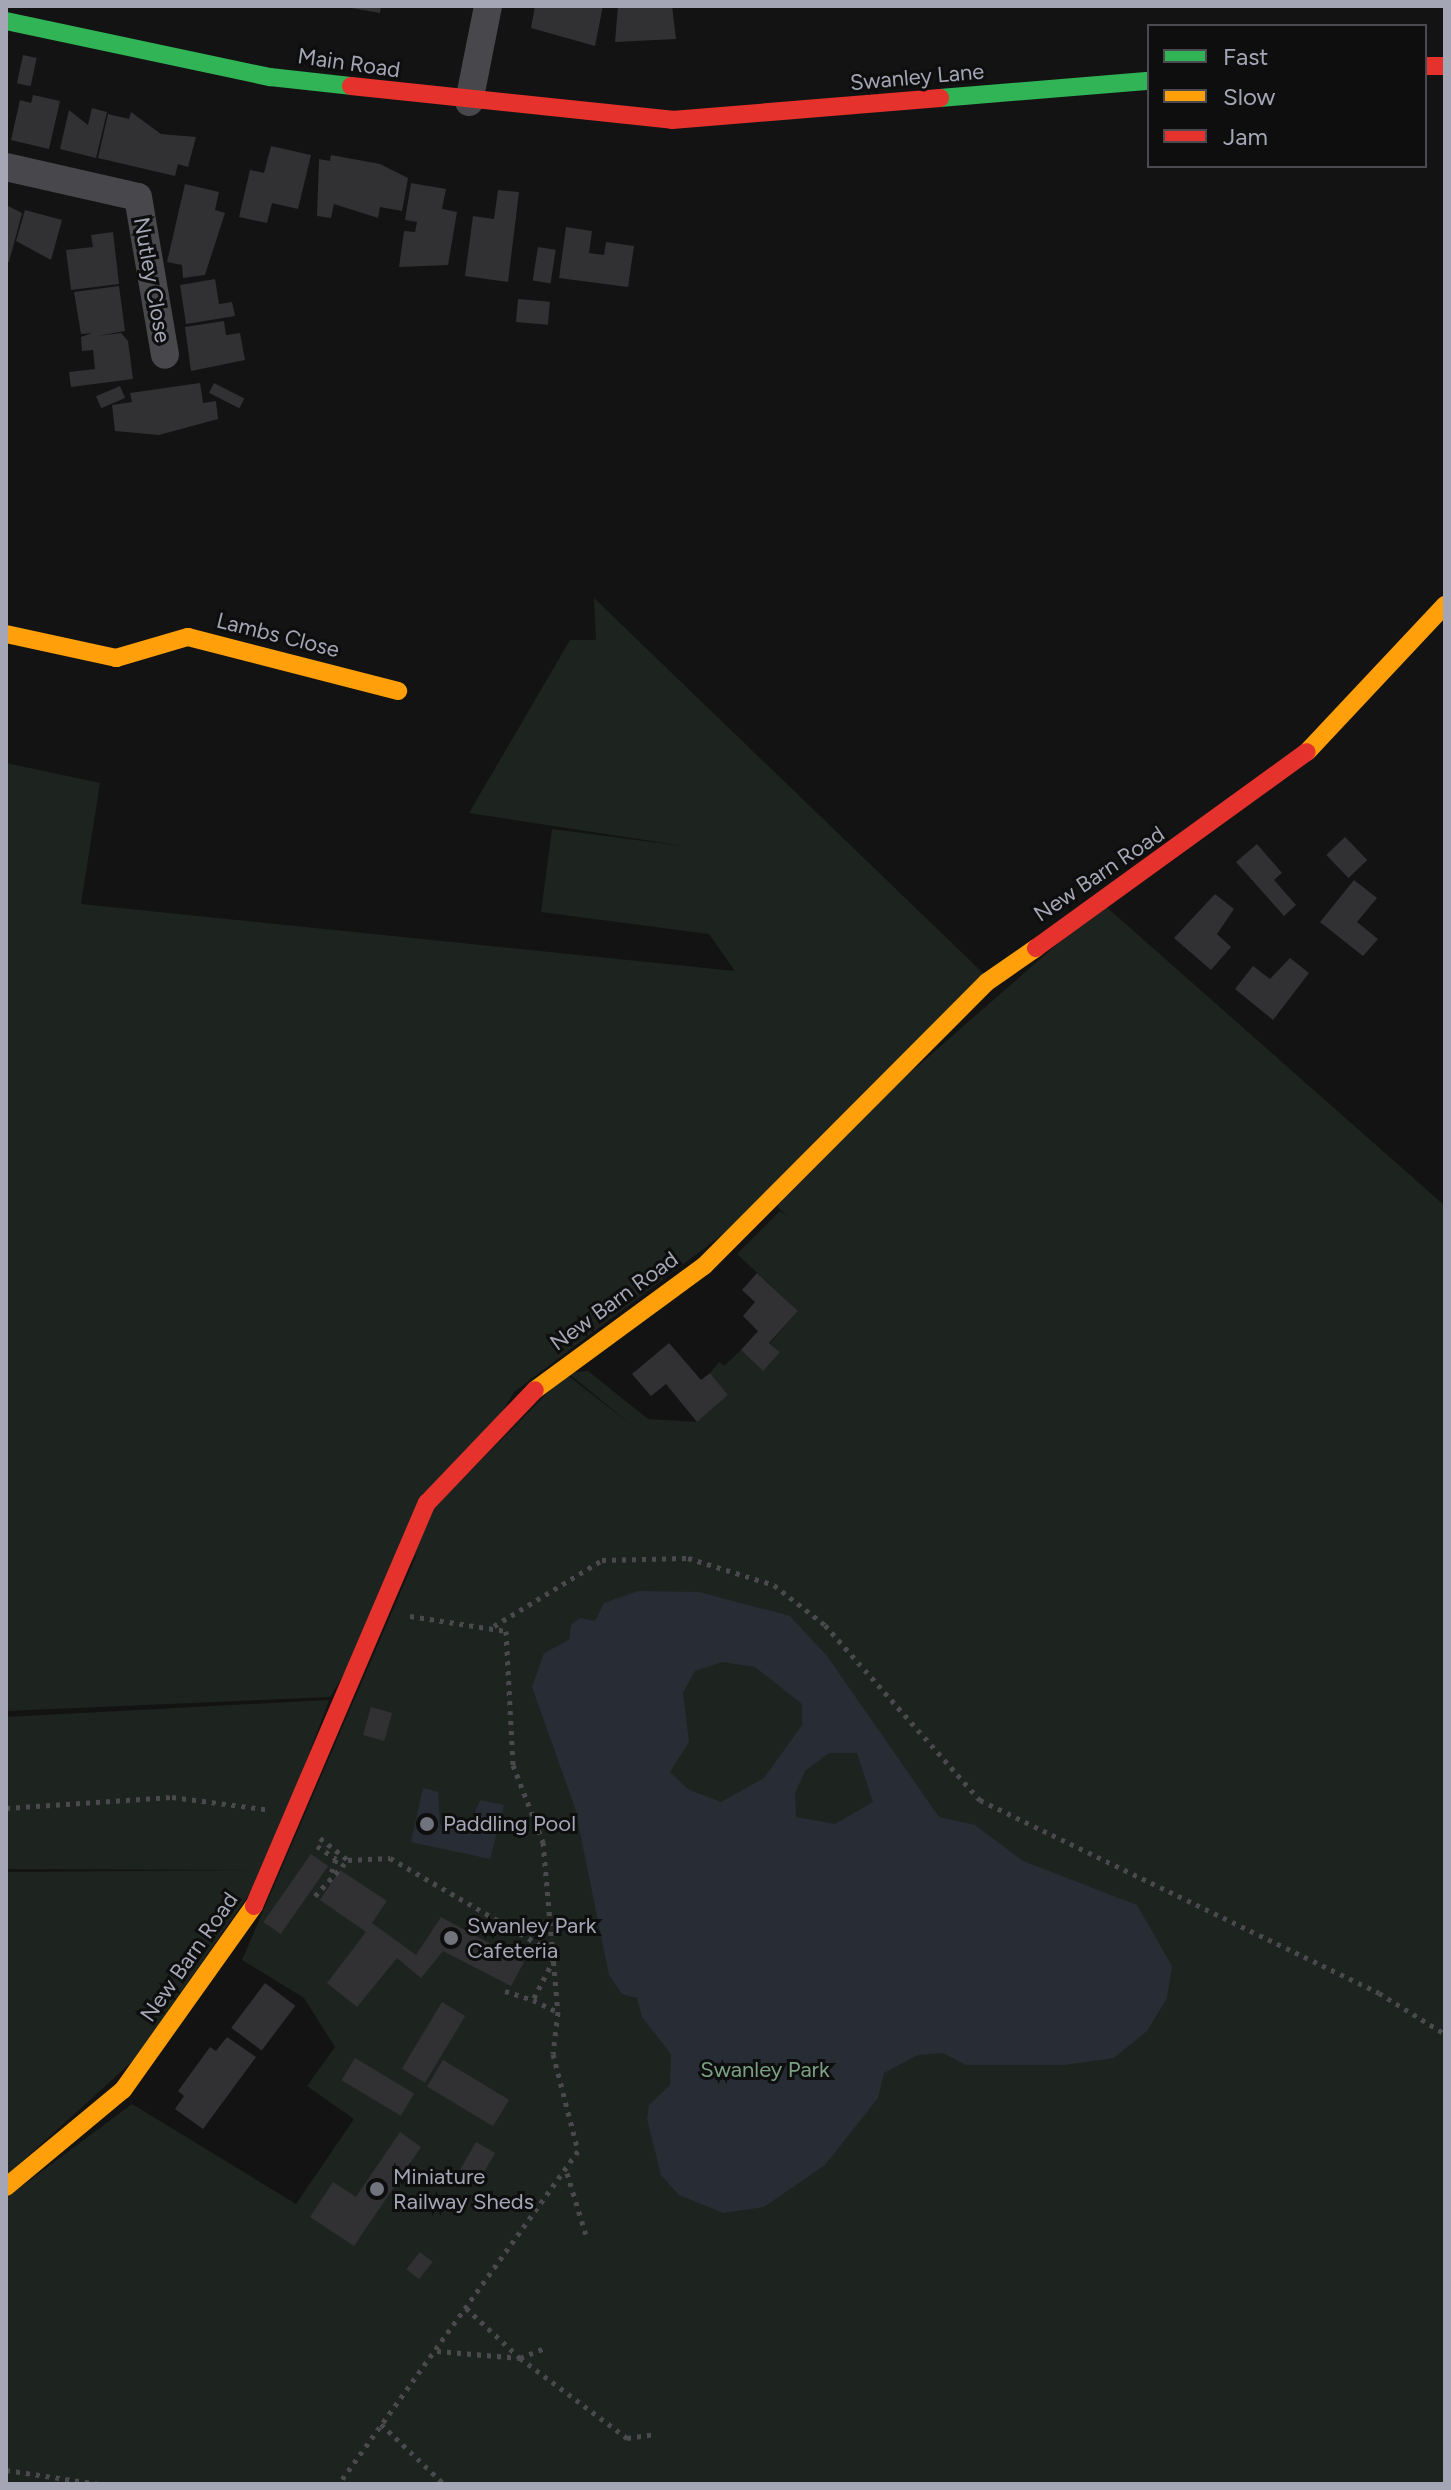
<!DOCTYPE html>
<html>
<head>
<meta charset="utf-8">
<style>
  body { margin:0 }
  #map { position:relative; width:1451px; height:2490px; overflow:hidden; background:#131314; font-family:Figtree,sans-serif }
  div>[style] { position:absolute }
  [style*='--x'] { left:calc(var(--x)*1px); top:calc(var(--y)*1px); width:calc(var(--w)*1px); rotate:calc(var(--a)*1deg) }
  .green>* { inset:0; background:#1d241f }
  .water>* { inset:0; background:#272c35 }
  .building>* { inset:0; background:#313133; transform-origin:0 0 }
  .path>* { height:5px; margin-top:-2.5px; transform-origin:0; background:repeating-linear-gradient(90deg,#49494e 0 4px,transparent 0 10px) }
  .street>* { height:28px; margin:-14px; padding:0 14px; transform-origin:14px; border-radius:14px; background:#48484c }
  .fast>* { height:18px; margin:-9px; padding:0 9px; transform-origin:9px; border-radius:9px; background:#30b455 }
  .slow>* { height:18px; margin:-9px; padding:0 9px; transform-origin:9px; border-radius:9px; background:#ff9f0a }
  .jam>* { height:18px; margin:-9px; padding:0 9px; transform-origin:9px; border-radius:9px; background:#e5322d }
  .dots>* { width:22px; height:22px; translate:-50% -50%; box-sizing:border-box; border:4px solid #0e0e0f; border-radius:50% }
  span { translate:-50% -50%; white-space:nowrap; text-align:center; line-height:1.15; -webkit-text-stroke:6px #0e0e0f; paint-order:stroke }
  .street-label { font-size:22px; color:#a4a6b5 }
  .poi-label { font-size:22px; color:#a4a6b5 }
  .left { translate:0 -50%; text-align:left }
  .park-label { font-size:22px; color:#7ba083 }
  .frame { position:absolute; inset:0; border:8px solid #a4a6b5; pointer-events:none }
  .legend { position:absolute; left:1147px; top:24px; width:280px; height:144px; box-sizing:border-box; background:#0e0e0f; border:2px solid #4a4b51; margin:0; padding:10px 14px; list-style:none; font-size:24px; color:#a4a6b5 }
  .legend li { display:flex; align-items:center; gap:16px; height:40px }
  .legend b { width:40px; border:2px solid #4a4b51 }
</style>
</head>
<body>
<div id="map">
  <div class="green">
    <i style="clip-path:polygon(594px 598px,984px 974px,739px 1222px,514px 1392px,330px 1697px,6px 1711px,6px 763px,100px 783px,81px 904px,735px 971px,709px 934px,541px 912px,552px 829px,690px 847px,469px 813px,570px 640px,596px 640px)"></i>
    <i style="clip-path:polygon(1103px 904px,1445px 1206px,1445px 2484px,6px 2484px,6px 2198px,132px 2104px,296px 2204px,354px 2119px,307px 2086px,335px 2047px,304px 1998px,242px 1960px,439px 1503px,566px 1374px,634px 1427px,568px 1373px,588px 1371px,648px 1419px,697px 1422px,728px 1395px,710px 1373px,719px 1362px,724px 1366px,741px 1350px,762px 1370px,780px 1352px,770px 1343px,798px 1311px,737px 1254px,780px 1211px,787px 1216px,777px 1206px,895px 1086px)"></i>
    <i style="clip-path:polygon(329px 1700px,266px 1870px,134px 2060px,6px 2176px,6px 1872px,255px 1870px,6px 1869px,6px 1717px)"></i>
  </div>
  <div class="water">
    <i style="clip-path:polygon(evenodd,638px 1591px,699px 1592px,790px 1616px,827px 1656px,939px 1817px,975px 1825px,1023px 1861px,1137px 1905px,1172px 1966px,1167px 1998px,1147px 2031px,1114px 2058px,1064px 2065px,966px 2065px,943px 2053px,918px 2055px,884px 2073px,878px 2098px,825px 2165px,764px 2207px,723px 2213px,679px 2195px,661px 2175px,647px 2119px,649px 2105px,670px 2085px,671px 2054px,642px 2017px,637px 1998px,622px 1994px,609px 1975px,575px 1808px,532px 1687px,544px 1653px,569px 1640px,571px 1625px,580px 1618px,595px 1621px,604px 1603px,638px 1591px,722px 1662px,755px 1667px,802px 1704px,802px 1725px,764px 1778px,721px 1802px,689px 1790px,670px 1772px,689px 1742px,683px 1693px,695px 1671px,722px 1662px,638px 1591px,829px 1753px,857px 1753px,873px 1802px,835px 1824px,796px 1817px,795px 1793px,805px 1771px,829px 1753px)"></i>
    <i style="clip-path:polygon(423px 1788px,438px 1792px,440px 1824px,466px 1832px,480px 1800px,504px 1805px,490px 1859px,411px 1842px)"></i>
  </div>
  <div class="building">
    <i style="clip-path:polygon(340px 6px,381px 6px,380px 13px)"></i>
    <i style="clip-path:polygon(535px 6px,603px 6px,595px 46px,531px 28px)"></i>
    <i style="clip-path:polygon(618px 6px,672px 6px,676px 39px,615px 42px)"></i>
    <i style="left:23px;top:55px;width:14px;height:29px;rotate:12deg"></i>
    <i style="clip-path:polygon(33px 95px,60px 101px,49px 149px,11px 140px,20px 100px,31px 103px)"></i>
    <i style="clip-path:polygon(92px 108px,107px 112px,96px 158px,60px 149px,69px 110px,88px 125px)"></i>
    <i style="clip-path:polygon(131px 112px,161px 134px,196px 137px,188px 167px,178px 164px,175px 176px,98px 158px,108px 114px,129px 119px)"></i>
    <i style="clip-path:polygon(271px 146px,311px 155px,298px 209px,272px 203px,267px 223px,239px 217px,250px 170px,264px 173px)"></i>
    <i style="clip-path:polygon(331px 155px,380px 164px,408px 178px,402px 211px,380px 207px,378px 218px,334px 204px,331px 218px,317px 216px,319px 159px,330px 161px)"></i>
    <i style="clip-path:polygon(411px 183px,446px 189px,442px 209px,457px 212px,448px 265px,399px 267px,404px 231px,415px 232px,417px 222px,405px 220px)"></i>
    <i style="clip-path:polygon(185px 184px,219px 192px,215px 210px,225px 213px,205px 275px,183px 278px,182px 265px,167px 262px)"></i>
    <i style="clip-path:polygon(498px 190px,519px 192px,508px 282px,465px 276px,473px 216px,494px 219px)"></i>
    <i style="clip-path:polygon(6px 205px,22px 213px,9px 262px,6px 262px)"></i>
    <i style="clip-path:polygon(25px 210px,62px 220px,51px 260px,16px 241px)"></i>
    <i style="clip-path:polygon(566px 227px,592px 231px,589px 253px,604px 255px,606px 242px,634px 246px,628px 287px,559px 278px)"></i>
    <i style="clip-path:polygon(113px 232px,119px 284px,71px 290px,66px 250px,93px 247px,91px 235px)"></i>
    <i style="left:538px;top:247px;width:18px;height:34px;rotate:9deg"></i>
    <i style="clip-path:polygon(215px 279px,219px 304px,232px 302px,235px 316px,186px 324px,180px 285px)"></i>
    <i style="clip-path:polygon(119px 286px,125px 331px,97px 336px,121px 333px,128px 341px,133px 379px,71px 387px,69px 372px,95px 369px,93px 350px,82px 351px,81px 337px,92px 333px,81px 334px,74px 292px)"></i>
    <i style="left:518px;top:299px;width:32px;height:23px;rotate:5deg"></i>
    <i style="clip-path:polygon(224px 321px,226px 335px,240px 333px,245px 360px,191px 371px,185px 327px)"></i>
    <i style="clip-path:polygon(200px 383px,203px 403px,216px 401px,218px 419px,159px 435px,115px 431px,112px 405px,132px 402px,130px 393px)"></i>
    <i style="left:214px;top:383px;width:34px;height:11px;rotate:27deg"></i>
    <i style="left:120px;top:386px;width:13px;height:26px;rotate:67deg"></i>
    <i style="left:1345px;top:837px;width:32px;height:26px;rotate:46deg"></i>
    <i style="clip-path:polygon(1257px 844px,1282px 873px,1274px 880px,1296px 905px,1284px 916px,1236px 862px)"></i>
    <i style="clip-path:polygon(1354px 880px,1377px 898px,1357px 922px,1378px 939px,1363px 956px,1320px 922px)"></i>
    <i style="clip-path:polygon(1215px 894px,1234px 909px,1217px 934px,1231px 947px,1211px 970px,1174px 938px)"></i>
    <i style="clip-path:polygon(1290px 958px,1309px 973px,1273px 1020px,1235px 989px,1253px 966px,1270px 979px)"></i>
    <i style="clip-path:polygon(757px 1273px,798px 1311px,769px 1343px,780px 1352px,763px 1371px,741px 1350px,758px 1331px,743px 1316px,755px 1302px,742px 1290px)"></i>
    <i style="clip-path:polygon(669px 1343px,701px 1380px,710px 1373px,728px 1395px,697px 1422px,666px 1384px,651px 1396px,632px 1374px)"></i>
    <i style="left:371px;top:1707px;width:22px;height:29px;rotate:16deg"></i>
    <i style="left:311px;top:1854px;width:21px;height:83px;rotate:35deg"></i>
    <i style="clip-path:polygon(340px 1870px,387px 1901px,372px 1923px,416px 1955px,441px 1917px,524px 1962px,511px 1986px,443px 1951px,421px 1978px,397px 1958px,357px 2007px,327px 1983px,366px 1932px,320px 1900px)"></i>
    <i style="left:265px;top:1983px;width:38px;height:56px;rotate:37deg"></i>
    <i style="left:442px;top:2002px;width:27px;height:78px;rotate:31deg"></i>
    <i style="clip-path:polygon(227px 2037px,256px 2057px,203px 2129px,175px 2109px,184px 2096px,178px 2091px,210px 2047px,216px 2051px)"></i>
    <i style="left:355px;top:2058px;width:69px;height:26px;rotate:31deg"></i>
    <i style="left:443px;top:2060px;width:77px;height:31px;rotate:31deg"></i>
    <i style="clip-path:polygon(400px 2132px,421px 2147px,354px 2246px,310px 2217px,333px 2182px,356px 2197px)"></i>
    <i style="left:476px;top:2142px;width:22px;height:34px;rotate:30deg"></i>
    <i style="left:420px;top:2252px;width:16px;height:22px;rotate:38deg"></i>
  </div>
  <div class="path">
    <i style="--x:410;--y:1616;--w:97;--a:8.9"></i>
    <i style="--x:506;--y:1631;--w:134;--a:87"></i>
    <i style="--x:513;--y:1765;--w:83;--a:68.7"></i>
    <i style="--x:543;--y:1842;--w:171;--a:85"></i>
    <i style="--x:494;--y:1626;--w:127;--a:-31.4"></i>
    <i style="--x:602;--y:1560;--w:86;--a:-1.3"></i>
    <i style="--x:688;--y:1558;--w:90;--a:17.4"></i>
    <i style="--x:774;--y:1585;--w:65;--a:38.1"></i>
    <i style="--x:825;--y:1625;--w:234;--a:48.5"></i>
    <i style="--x:980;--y:1800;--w:443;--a:25.8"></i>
    <i style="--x:1379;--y:1993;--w:78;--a:31.8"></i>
    <i style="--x:6;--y:1808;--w:166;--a:-3.8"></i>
    <i style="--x:172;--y:1797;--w:94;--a:7.4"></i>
    <i style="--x:320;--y:1838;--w:36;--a:38"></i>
    <i style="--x:348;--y:1860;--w:42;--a:-2.7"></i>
    <i style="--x:390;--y:1858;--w:181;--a:30.1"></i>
    <i style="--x:547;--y:1949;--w:12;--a:55"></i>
    <i style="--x:554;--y:1959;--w:46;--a:117.1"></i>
    <i style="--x:533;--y:2000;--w:28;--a:26"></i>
    <i style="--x:558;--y:2012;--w:42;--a:96.8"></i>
    <i style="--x:553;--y:2054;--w:100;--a:75.5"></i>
    <i style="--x:578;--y:2151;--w:410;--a:125.7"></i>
    <i style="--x:317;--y:1846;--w:23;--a:34"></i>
    <i style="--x:336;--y:1859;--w:16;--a:108"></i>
    <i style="--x:315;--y:1896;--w:49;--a:-47.5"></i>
    <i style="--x:505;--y:1991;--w:29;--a:18"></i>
    <i style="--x:567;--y:2173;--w:65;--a:73"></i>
    <i style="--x:466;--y:2308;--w:74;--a:42.8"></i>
    <i style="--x:520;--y:2358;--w:27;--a:-22"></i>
    <i style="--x:437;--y:2351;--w:83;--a:4.8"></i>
    <i style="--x:520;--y:2358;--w:134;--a:36.8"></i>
    <i style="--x:627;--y:2438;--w:28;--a:-8"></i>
    <i style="--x:381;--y:2424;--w:87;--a:43.6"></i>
    <i style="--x:6;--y:2470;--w:94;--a:8.6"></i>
  </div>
  <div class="street">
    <i style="--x:469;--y:102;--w:98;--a:-78.8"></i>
    <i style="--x:6;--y:167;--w:135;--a:12.8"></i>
    <i style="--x:138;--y:197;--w:160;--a:80.3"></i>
  </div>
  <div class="fast">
    <i style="--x:6;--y:21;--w:270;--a:12"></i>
    <i style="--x:270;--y:77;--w:81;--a:6.3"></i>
    <i style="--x:940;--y:98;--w:210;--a:-4.7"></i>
  </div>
  <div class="slow">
    <i style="--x:6;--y:634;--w:113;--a:12.3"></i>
    <i style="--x:116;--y:658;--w:75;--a:-16.3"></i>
    <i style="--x:188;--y:637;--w:217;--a:14.4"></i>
    <i style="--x:1307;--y:752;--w:202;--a:-46.8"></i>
    <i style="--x:535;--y:1390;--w:210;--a:-36.3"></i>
    <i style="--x:704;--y:1266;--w:401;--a:-45.1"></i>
    <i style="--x:987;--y:982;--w:60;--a:-34.8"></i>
    <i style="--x:6;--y:2187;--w:152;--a:-39.7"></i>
    <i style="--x:123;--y:2090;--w:226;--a:-54.6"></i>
  </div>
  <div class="jam">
    <i style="--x:1425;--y:66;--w:20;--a:0"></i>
    <i style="--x:351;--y:86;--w:323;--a:6"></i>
    <i style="--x:672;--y:120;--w:269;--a:-4.7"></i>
    <i style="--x:1036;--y:948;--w:334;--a:-35.9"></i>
    <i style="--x:254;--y:1906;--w:439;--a:-66.8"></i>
    <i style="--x:427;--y:1503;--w:156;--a:-46.3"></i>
  </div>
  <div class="dots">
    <i style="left:427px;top:1824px;background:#71737d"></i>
    <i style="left:451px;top:1938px;background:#71737d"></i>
    <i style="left:377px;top:2189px;background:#71737d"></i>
  </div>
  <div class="street-label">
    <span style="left:349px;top:63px;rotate:8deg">Main Road</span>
    <span style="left:917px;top:77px;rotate:-5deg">Swanley Lane</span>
    <span style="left:152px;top:280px;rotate:80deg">Nutley Close</span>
    <span style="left:278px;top:635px;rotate:14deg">Lambs Close</span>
    <span style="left:1099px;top:874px;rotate:-34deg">New Barn Road</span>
    <span style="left:614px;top:1301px;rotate:-36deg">New Barn Road</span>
    <span style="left:189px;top:1957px;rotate:-55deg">New Barn Road</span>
  </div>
  <div class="poi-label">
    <span class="left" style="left:443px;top:1824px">Paddling Pool</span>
    <span class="left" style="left:467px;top:1938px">Swanley Park<br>Cafeteria</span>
    <span class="left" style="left:393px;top:2189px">Miniature<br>Railway Sheds</span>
  </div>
  <div class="park-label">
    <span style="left:765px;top:2070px">Swanley Park</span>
  </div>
  <div class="frame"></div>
  <ul class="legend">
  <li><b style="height:10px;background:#30b455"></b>Fast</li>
  <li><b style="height:10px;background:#ff9f0a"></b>Slow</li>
  <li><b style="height:10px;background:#e5322d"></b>Jam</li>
  </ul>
</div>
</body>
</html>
